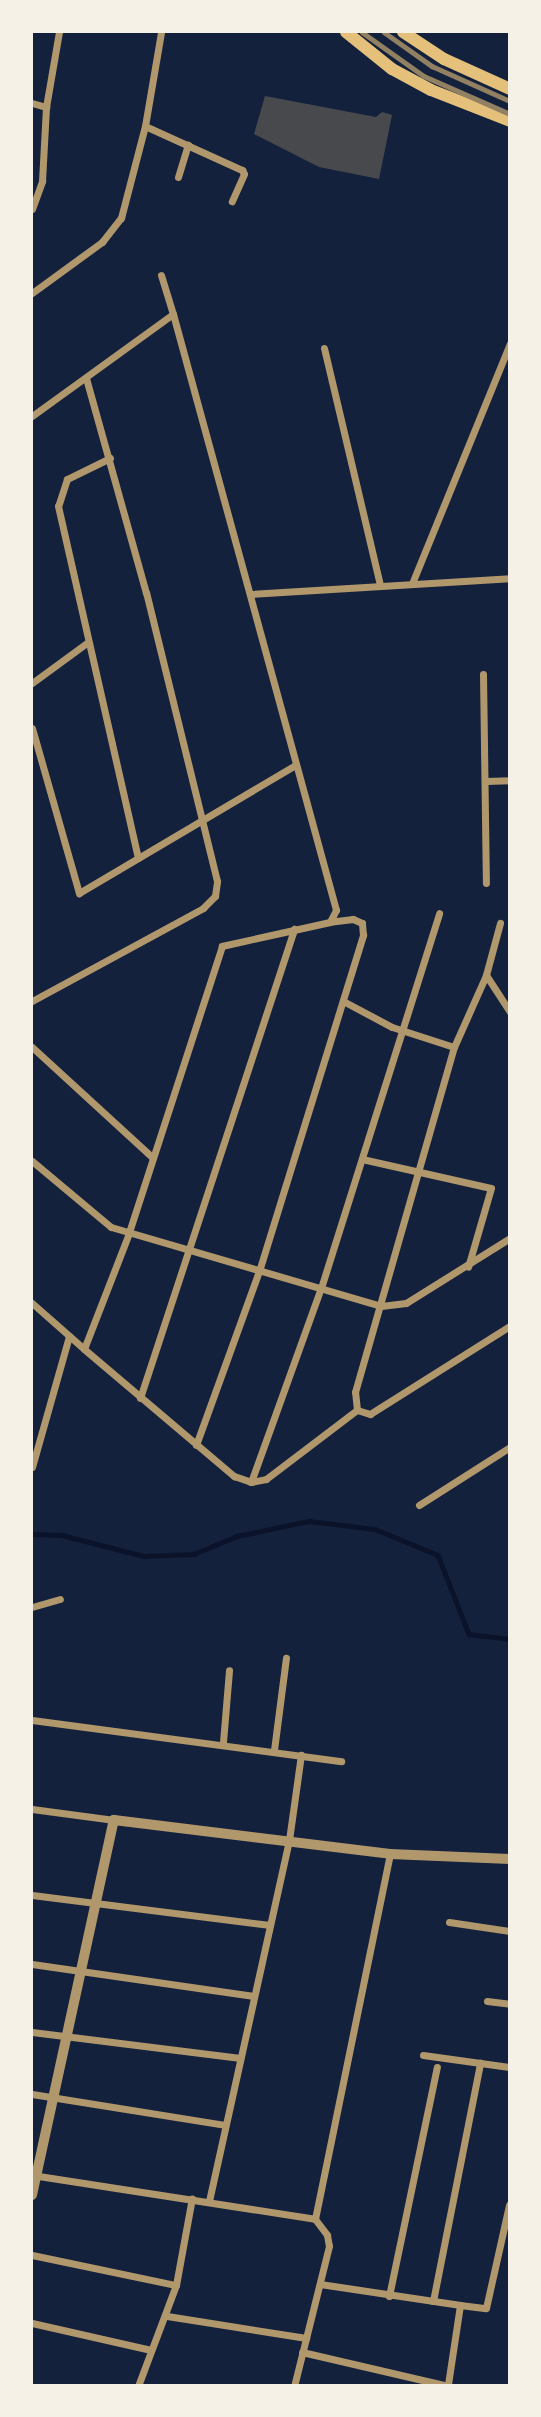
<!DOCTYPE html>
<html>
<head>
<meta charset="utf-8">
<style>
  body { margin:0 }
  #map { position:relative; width:541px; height:2417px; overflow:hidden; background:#14213d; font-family:Montserrat,sans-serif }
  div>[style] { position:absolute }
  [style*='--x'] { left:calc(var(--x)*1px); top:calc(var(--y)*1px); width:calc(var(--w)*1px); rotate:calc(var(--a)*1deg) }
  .stream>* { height:4.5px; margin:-2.25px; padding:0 2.25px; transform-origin:2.25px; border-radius:2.25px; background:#0b132b }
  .building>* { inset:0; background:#48494c }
  .minor>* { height:7px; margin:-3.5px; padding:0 3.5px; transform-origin:3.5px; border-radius:3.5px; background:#b1986c }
  .tertiary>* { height:10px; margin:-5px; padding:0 5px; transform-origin:5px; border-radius:5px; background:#b1986c }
  .trunk>* { height:12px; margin:-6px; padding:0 6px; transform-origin:6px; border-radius:6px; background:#e5c07b }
  .rail>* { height:4.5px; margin:-2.25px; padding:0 2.25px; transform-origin:2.25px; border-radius:2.25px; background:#918062 }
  span { translate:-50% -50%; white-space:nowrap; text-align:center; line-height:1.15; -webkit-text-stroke:5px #f6f1e7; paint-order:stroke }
  .frame { position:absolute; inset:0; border:33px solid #f6f1e7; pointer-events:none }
</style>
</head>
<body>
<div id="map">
  <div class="stream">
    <i style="--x:32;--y:1534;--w:30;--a:2"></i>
    <i style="--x:62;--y:1535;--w:85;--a:14.4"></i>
    <i style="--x:144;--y:1556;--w:50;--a:-2.3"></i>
    <i style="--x:194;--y:1554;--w:47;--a:-22.7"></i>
    <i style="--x:237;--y:1536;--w:74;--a:-11.8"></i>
    <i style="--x:309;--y:1521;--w:66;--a:6.9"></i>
    <i style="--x:375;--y:1529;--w:68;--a:22.4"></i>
    <i style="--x:438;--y:1555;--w:85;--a:68.6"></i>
    <i style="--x:469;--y:1634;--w:41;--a:7"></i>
  </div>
  <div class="building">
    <i style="clip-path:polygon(265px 96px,376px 117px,382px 112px,392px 115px,379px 179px,319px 167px,254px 134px)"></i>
  </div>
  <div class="minor">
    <i style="--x:32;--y:103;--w:15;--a:16"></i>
    <i style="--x:145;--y:126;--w:107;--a:24.4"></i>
    <i style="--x:242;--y:170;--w:4;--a:63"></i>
    <i style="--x:244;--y:174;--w:30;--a:114"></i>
    <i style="--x:178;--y:177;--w:34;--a:-73"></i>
    <i style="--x:32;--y:209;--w:30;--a:-70"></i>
    <i style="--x:42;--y:181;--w:74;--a:-86.9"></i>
    <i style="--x:46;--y:107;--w:76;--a:-80.2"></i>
    <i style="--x:161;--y:275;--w:41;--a:72.9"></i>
    <i style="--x:32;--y:293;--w:87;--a:-36.1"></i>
    <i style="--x:102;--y:242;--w:31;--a:-52"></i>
    <i style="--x:121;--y:218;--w:95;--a:-75.4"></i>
    <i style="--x:145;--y:126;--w:95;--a:-80.3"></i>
    <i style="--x:324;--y:348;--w:243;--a:76.7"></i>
    <i style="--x:32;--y:416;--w:174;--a:-35.9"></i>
    <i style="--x:173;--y:314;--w:618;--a:74.7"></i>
    <i style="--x:336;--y:910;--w:13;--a:117"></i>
    <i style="--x:330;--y:922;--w:111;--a:167.5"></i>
    <i style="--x:222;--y:946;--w:302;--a:108"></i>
    <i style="--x:129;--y:1233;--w:124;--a:111.2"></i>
    <i style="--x:84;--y:1349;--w:197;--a:40.3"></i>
    <i style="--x:234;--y:1476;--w:18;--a:19"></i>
    <i style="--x:251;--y:1482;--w:15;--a:-11"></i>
    <i style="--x:266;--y:1479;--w:114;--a:-37.2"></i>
    <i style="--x:357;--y:1410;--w:14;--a:17"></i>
    <i style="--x:370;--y:1414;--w:165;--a:-32.2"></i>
    <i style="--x:110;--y:458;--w:48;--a:154"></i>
    <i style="--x:67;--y:479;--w:28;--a:108"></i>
    <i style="--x:58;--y:506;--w:361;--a:77.2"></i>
    <i style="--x:413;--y:581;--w:257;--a:-67.8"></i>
    <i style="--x:251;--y:594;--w:259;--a:-3.5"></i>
    <i style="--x:483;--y:674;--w:209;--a:89.2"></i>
    <i style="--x:32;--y:683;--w:69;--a:-36.2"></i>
    <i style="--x:32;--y:728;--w:172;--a:74.1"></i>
    <i style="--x:79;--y:893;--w:250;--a:-30.6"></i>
    <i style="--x:486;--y:781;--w:24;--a:-2"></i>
    <i style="--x:486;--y:975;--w:44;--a:57"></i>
    <i style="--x:32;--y:1001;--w:195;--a:-28.5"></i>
    <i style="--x:203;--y:908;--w:17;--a:-45"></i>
    <i style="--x:215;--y:896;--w:15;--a:-82"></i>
    <i style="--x:217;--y:881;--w:297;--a:-103.8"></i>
    <i style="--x:146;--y:593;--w:223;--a:-105.6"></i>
    <i style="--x:343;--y:1001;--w:55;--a:28"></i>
    <i style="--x:392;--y:1027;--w:65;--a:17.9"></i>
    <i style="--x:32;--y:1047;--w:164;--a:42.5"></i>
    <i style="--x:362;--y:1159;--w:132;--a:12.7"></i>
    <i style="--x:491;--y:1188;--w:82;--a:106.2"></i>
    <i style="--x:32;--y:1161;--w:103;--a:39.9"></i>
    <i style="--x:111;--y:1227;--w:281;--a:16.3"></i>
    <i style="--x:381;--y:1306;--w:25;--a:-7"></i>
    <i style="--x:406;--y:1303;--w:123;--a:-32"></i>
    <i style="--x:32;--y:1303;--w:69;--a:41.5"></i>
    <i style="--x:140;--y:1398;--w:494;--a:-71.8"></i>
    <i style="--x:357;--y:1410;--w:18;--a:-96"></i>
    <i style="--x:355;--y:1392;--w:359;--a:-74"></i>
    <i style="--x:454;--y:1047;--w:79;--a:-66"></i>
    <i style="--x:486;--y:975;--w:54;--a:-74.9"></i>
    <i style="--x:196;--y:1445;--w:188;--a:-70.1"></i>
    <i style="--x:260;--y:1268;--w:349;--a:-72.8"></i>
    <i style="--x:363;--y:935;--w:12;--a:-95"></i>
    <i style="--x:362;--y:923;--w:10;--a:-156"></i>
    <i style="--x:353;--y:919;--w:23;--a:173"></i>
    <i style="--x:32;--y:1467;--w:136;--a:-74.2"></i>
    <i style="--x:251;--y:1482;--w:206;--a:-70.2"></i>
    <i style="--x:321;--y:1288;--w:393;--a:-72.5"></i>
    <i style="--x:419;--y:1505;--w:108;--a:-32.5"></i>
    <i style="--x:32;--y:1607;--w:29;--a:-16"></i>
    <i style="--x:32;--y:1720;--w:312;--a:7.6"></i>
    <i style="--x:223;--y:1742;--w:72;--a:-85.2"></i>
    <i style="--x:274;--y:1750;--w:93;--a:-82.6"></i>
    <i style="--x:32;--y:1809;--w:83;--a:7.6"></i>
    <i style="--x:32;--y:1895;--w:240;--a:7.2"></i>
    <i style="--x:449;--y:1922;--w:62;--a:8.4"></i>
    <i style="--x:32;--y:1964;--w:224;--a:8.2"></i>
    <i style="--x:487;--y:2001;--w:23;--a:7"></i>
    <i style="--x:32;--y:2032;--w:210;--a:7.1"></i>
    <i style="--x:423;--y:2055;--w:87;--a:7.9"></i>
    <i style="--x:32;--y:2094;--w:195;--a:9.1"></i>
    <i style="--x:32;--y:2175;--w:286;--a:8.8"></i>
    <i style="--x:315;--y:2219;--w:20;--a:53"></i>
    <i style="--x:327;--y:2235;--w:11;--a:80"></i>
    <i style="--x:329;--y:2246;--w:144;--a:104"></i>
    <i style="--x:209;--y:2201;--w:370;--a:-77.5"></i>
    <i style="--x:289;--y:1840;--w:86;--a:-82"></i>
    <i style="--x:315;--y:2219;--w:373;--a:-78.4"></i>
    <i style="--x:32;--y:2255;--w:147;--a:11.8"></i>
    <i style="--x:320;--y:2284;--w:142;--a:8.5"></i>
    <i style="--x:460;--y:2305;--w:80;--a:98.6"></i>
    <i style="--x:389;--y:2296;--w:234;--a:-78.2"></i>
    <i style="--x:433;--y:2301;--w:243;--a:-78.8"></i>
    <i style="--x:460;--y:2305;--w:26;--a:7"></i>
    <i style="--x:486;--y:2308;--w:106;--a:-77.4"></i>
    <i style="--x:167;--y:2316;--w:141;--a:9"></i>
    <i style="--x:32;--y:2323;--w:122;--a:12.8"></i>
    <i style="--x:302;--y:2352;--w:150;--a:13.1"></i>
    <i style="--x:138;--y:2386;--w:108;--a:-69.4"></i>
    <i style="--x:176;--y:2285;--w:88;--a:-79.6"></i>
  </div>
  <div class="tertiary">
    <i style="--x:32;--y:2195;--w:384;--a:-77.7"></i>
    <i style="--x:114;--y:1820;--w:278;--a:7"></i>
    <i style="--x:390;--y:1854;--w:120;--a:2.4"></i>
  </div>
  <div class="trunk">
    <i style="--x:346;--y:32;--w:59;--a:38.8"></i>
    <i style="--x:392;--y:69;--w:44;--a:28.3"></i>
    <i style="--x:431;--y:90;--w:85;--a:21.4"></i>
    <i style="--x:403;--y:32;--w:49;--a:33.4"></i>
    <i style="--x:444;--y:59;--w:72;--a:24.4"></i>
  </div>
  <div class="rail">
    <i style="--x:362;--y:32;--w:76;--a:35.4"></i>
    <i style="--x:424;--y:76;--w:94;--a:23.8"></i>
    <i style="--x:384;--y:32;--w:59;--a:35.3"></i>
    <i style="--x:432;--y:66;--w:85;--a:24.2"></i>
  </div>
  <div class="frame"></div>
</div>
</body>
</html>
